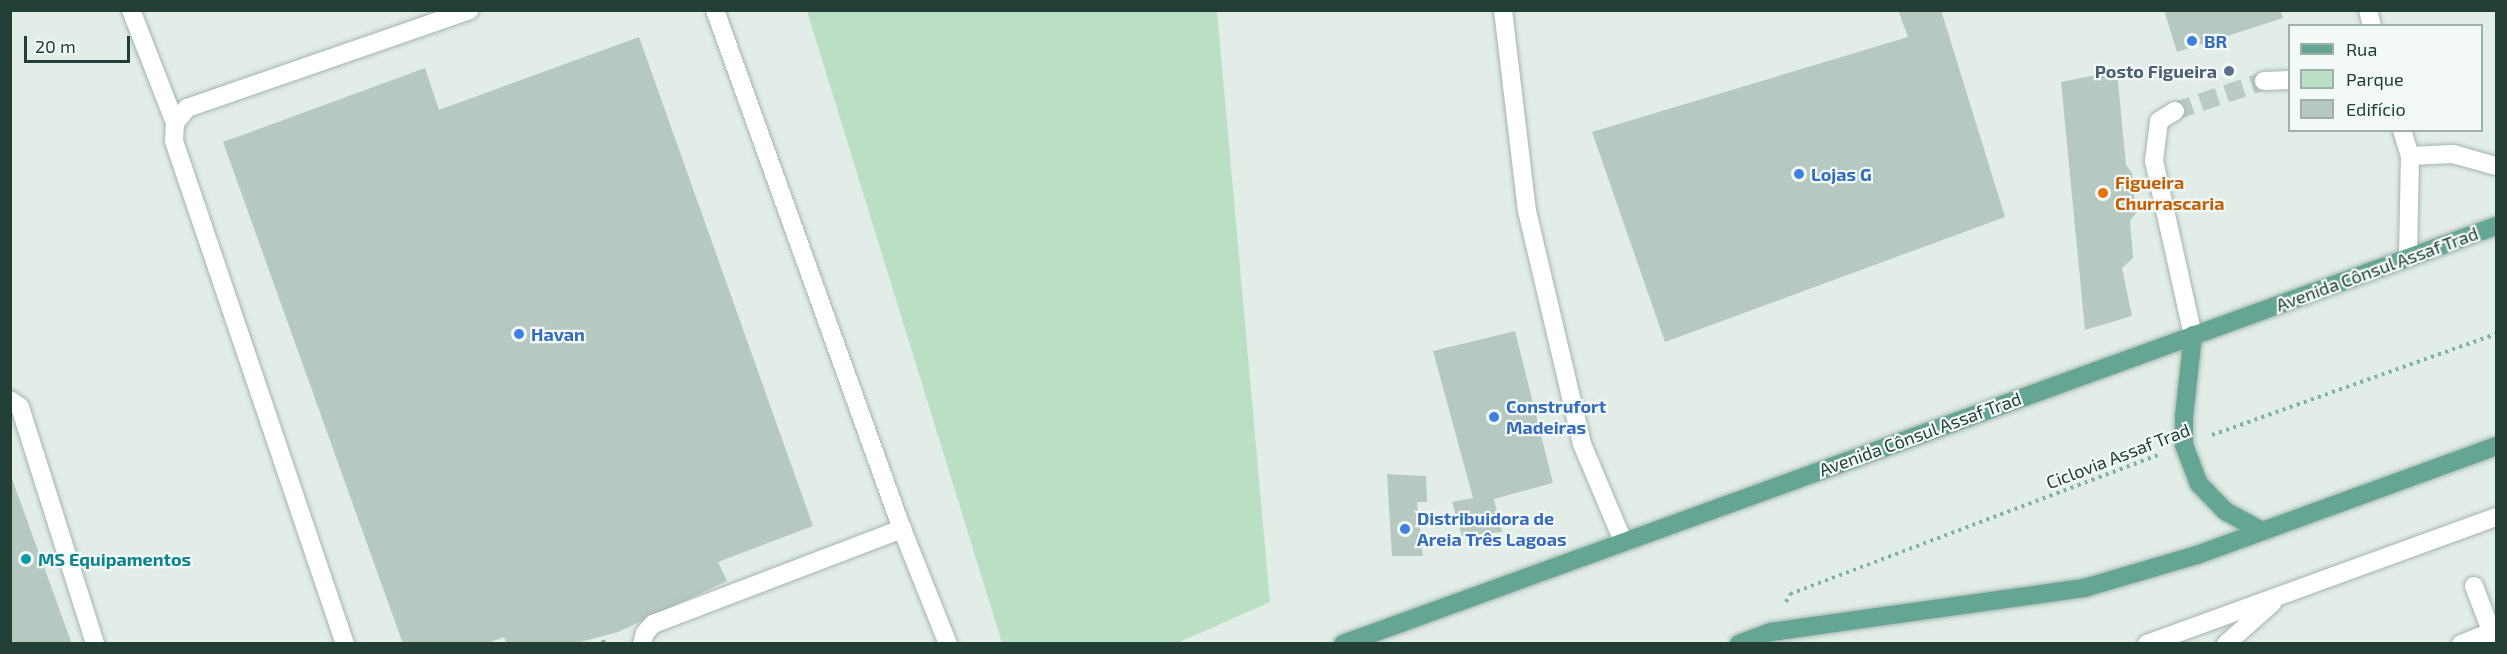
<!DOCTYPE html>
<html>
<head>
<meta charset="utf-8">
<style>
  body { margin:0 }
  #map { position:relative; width:2507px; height:654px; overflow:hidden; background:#e2ede8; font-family:"Exo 2",sans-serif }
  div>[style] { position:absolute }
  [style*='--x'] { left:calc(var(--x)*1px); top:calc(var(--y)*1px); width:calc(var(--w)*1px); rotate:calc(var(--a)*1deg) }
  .green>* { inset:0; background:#badfc4 }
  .building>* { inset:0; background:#b7c8c1 }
  .minor-tunnel>* { height:18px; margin-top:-9px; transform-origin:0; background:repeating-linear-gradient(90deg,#bbcac5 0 18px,transparent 0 27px) }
  .path>* { height:4px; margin-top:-2px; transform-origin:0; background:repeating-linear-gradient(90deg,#81b3a2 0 3px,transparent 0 7.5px) }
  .roads { filter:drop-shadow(0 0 2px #a4b5af) drop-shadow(0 0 2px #a4b5af) }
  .minor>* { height:18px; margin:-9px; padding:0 9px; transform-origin:9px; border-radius:9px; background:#fff }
  .major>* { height:18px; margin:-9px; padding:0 9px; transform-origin:9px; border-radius:9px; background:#64a594 }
  .dots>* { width:16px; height:16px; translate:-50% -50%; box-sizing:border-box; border:3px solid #f3f9f6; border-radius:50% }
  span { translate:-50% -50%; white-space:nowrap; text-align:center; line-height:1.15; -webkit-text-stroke:4.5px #f3f9f6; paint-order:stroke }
  .shop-label { font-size:18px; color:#366cbe; font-weight:700 }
  .left { translate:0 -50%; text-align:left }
  .service-label { font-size:18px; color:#4e5e75; font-weight:700 }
  .right { translate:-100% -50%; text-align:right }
  .food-label { font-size:18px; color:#c56008; font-weight:700 }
  .street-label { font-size:18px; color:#213f37 }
  .culture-label { font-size:18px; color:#0d838f; font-weight:700 }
  .frame { position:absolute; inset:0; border:12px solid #213f37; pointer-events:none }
  .legend { position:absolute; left:2288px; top:24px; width:195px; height:108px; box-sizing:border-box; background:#f3f9f6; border:2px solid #9fafaa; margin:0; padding:8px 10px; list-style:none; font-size:18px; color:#213f37 }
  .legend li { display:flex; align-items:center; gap:12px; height:30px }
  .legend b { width:30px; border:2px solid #9fafaa }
  .scale { position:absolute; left:24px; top:36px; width:106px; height:27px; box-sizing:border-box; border:3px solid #213f37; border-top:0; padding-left:8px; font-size:18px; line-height:21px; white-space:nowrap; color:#213f37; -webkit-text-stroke:4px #f3f9f6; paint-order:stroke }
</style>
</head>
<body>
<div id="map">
  <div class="green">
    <i style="clip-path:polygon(807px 11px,1217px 11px,1270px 602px,1177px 643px,1002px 643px)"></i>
  </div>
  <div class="building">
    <i style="clip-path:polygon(1898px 10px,1941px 10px,2005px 217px,1665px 342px,1592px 132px,1908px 37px)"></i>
    <i style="clip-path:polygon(2164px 10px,2280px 10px,2283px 18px,2177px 52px)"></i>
    <i style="clip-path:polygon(639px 37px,813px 526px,718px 562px,727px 581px,618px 632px,572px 644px,507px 644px,504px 637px,485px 644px,403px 644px,223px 142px,425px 68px,439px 110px)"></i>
    <i style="clip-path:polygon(2117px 71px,2126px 165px,2132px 173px,2136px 213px,2130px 221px,2133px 258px,2122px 268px,2132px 316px,2085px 330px,2061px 82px)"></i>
    <i style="clip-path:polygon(1515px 331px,1553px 483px,1494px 499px,1502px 532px,1462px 536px,1452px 502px,1473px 498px,1433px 351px)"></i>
    <i style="clip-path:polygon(1387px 474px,1426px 476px,1427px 502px,1417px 502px,1423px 556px,1392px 556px)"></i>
    <i style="clip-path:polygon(11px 476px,72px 644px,10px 644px)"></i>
  </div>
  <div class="minor-tunnel">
    <i style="--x:2175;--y:111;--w:94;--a:-18.6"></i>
  </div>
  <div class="path">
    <i style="--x:2212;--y:435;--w:301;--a:-19.6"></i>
    <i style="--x:1786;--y:602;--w:9;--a:-63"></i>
    <i style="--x:1790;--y:594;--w:396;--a:-20.7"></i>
    <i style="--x:603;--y:640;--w:4;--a:76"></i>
  </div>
  <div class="roads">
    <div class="minor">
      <i style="--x:131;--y:10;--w:121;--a:68.7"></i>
      <i style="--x:715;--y:10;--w:552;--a:70.19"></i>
      <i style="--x:902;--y:529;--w:124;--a:68.2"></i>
      <i style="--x:1503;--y:10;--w:202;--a:83.2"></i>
      <i style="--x:1527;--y:211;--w:239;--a:76.7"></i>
      <i style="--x:1582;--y:444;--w:105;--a:67.1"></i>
      <i style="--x:2368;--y:10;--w:16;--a:76"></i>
      <i style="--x:2264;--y:81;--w:26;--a:-2"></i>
      <i style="--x:2175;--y:111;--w:19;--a:148"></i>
      <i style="--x:2159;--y:121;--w:40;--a:97.1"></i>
      <i style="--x:2154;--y:161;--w:178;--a:77.4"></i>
      <i style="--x:2402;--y:130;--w:27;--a:73"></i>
      <i style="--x:2408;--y:258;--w:102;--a:-88.9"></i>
      <i style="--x:2410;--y:156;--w:43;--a:-2.7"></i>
      <i style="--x:2453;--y:154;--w:45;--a:15.6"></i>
      <i style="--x:10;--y:400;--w:12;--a:35"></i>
      <i style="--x:20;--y:407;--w:249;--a:72.4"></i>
      <i style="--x:2474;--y:586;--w:62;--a:69.2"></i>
      <i style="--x:345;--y:644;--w:531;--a:-108.78"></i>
      <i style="--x:174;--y:141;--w:18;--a:-87"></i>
      <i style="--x:175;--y:123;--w:19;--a:-51"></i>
      <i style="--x:187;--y:108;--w:299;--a:-19.1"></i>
      <i style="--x:642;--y:644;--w:11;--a:-75"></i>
      <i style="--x:645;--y:633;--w:12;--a:-48"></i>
      <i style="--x:653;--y:624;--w:267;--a:-20.9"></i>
      <i style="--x:2147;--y:644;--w:371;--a:-20"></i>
      <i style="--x:2226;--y:644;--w:62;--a:-41.7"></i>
      <i style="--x:2461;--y:644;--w:32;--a:-22"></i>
    </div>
    <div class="major">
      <i style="--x:2193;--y:335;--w:81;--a:96.3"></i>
      <i style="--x:2184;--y:416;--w:29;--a:90"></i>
      <i style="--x:2184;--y:445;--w:42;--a:69"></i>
      <i style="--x:2199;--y:484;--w:37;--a:46"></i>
      <i style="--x:2225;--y:511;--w:42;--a:28.4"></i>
      <i style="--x:1343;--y:644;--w:1226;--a:-19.93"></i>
      <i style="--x:1739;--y:644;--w:34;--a:-21"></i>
      <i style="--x:1771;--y:632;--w:316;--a:-8"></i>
      <i style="--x:2084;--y:588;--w:118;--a:-16.3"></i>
      <i style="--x:2197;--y:555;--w:318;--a:-20"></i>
    </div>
  </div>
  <div class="dots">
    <i style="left:2192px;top:41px;background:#3f7fe0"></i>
    <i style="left:2229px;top:71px;background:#5c6f8a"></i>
    <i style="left:1799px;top:174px;background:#3f7fe0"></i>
    <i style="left:2103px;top:193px;background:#e8710a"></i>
    <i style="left:519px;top:334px;background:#3f7fe0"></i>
    <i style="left:1494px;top:417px;background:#3f7fe0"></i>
    <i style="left:1405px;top:529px;background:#3f7fe0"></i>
    <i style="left:26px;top:559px;background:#0f9aa8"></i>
  </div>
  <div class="shop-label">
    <span class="left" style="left:2204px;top:41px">BR</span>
    <span class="left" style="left:1811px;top:174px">Lojas G</span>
    <span class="left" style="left:531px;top:334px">Havan</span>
    <span class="left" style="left:1506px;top:417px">Construfort<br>Madeiras</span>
    <span class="left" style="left:1417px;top:529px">Distribuidora de<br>Areia Três Lagoas</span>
  </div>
  <div class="service-label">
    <span class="right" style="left:2217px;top:71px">Posto Figueira</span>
  </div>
  <div class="food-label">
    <span class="left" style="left:2115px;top:193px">Figueira<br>Churrascaria</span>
  </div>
  <div class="street-label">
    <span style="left:2377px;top:269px;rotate:-20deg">Avenida Cônsul Assaf Trad</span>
    <span style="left:1920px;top:434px;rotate:-20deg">Avenida Cônsul Assaf Trad</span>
    <span style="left:2118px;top:456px;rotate:-21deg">Ciclovia Assaf Trad</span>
  </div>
  <div class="culture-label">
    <span class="left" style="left:38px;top:559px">MS Equipamentos</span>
  </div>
  <div class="frame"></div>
  <ul class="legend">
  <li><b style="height:8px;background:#64a594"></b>Rua</li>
  <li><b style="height:16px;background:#badfc4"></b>Parque</li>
  <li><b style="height:16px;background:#b7c8c1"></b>Edifício</li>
  </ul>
  <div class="scale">20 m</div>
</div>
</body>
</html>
